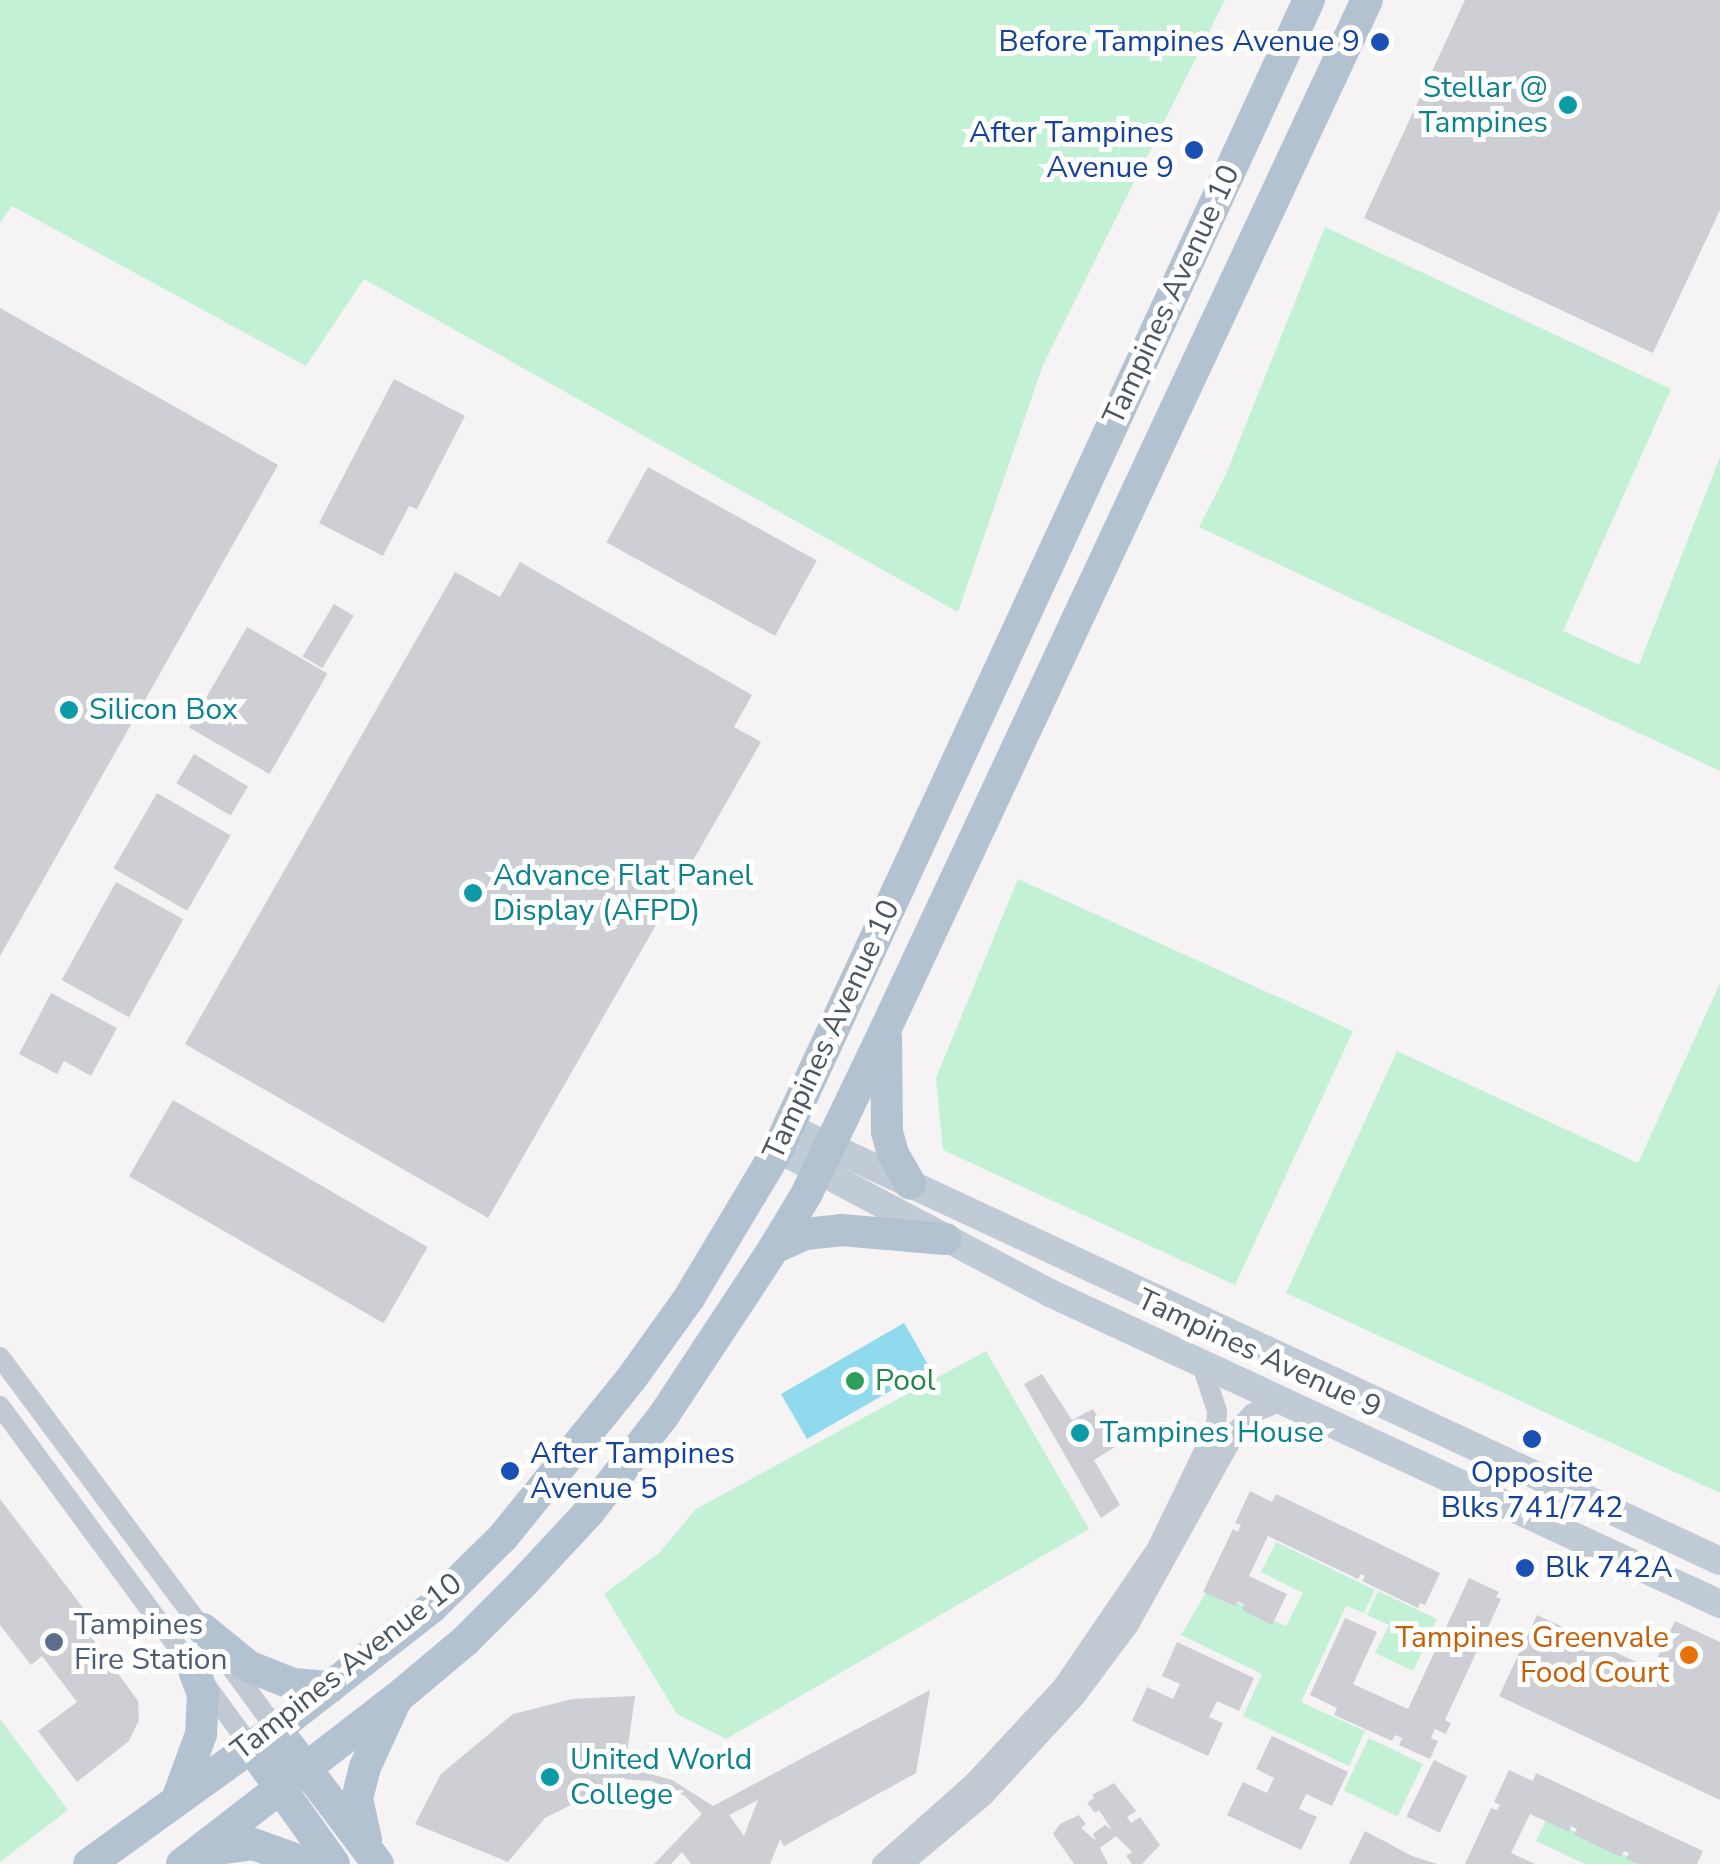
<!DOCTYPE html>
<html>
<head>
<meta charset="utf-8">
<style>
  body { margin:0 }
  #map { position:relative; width:1720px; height:1864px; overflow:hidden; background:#f5f3f3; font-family:"Nunito Sans",sans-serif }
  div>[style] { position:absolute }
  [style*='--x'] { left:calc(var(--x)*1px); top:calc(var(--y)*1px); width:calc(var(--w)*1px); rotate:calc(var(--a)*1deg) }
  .green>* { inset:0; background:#c3f1d5; transform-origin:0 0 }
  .water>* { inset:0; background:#90daee; transform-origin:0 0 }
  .building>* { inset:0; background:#cdcfd5; transform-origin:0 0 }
  .minor>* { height:20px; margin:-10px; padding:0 10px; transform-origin:10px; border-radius:10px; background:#c1cad2 }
  .secondary>* { height:28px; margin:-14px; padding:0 14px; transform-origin:14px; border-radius:14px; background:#c1cbd6 }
  .primary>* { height:32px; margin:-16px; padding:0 16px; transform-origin:16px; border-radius:16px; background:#b3c2d1 }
  .dots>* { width:28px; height:28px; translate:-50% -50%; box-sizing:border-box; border:5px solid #fff; border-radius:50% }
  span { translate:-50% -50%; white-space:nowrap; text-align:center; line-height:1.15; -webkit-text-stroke:10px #fff; paint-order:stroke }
  .transit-label { font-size:30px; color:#164399 }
  .right { translate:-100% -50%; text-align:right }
  .left { translate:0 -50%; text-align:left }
  .culture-label { font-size:30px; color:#0d838f }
  .street-label { font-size:30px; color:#4a5661 }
  .leisure-label { font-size:30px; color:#27864d }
  .service-label { font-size:30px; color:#4e5e75 }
  .food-label { font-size:30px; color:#c56008 }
</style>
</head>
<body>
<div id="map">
  <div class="green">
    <i style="clip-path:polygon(0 0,1225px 0,1043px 365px,958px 612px,364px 279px,306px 366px,12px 206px,0 223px)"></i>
    <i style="clip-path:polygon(1325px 227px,1671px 389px,1563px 631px,1639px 665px,1720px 457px,1720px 771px,1199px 527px,1226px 474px)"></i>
    <i style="clip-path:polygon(1018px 879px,1353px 1031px,1235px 1285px,943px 1150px,936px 1078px)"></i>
    <i style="clip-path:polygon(1720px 983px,1720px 1493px,1286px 1293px,1397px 1051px,1638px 1163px)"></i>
    <i style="clip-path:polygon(986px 1351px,1089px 1529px,726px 1739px,677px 1714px,604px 1594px,659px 1553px,696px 1509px)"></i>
    <i style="clip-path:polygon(1276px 1542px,1375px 1590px,1364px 1613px,1346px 1606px,1301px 1702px,1365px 1731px,1349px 1766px,1243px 1716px,1262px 1674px,1181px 1635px,1208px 1589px,1286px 1626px,1303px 1593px,1261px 1572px)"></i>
    <i style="clip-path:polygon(1378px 1591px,1437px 1619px,1413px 1671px,1375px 1653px,1389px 1625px,1367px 1615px)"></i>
    <i style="clip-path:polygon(0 1719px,68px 1810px,0 1862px)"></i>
    <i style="left:1369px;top:1738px;width:60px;height:58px;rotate:26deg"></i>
    <i style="clip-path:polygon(1547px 1818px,1637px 1861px,1636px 1864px,1585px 1864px,1536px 1841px)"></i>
  </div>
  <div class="water">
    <i style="left:904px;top:1323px;width:52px;height:142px;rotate:60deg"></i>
  </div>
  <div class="building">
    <i style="clip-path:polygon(1465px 0,1720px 0,1720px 210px,1653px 353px,1364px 218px)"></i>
    <i style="clip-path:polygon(0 308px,278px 465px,0 956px)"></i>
    <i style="clip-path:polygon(394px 379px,465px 416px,417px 509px,409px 506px,383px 556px,319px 523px)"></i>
    <i style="left:648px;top:467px;width:193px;height:86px;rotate:29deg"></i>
    <i style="clip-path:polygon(520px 562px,752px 695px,734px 727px,761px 742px,488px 1218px,185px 1044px,455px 572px,500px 597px)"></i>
    <i style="left:334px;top:604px;width:23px;height:61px;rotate:31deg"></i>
    <i style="left:247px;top:627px;width:93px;height:116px;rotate:30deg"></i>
    <i style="left:194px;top:754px;width:63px;height:34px;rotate:31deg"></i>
    <i style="left:157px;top:793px;width:85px;height:87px;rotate:30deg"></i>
    <i style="left:116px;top:882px;width:77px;height:112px;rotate:29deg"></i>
    <i style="clip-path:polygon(51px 993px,117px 1028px,91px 1076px,64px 1061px,57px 1074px,19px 1054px)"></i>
    <i style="left:173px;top:1100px;width:294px;height:88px;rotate:30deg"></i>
    <i style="clip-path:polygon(1042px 1374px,1072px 1420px,1093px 1409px,1115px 1447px,1094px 1460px,1120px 1505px,1101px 1518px,1024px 1384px)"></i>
    <i style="clip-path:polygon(1250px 1491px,1272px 1502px,1276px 1494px,1440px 1573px,1425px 1605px,1420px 1603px,1418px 1608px,1362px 1581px,1365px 1576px,1361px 1574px,1358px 1579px,1268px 1536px,1249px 1576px,1287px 1594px,1272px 1625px,1242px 1610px,1244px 1605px,1238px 1601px,1235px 1606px,1203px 1592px,1233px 1529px,1238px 1532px,1241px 1525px,1235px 1523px)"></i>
    <i style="clip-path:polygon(0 1499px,93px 1621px,84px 1627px,138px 1701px,139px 1720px,129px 1741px,77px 1782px,38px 1731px,77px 1702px,42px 1656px,31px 1665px,0 1625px)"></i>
    <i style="clip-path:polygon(1469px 1578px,1499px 1592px,1496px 1597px,1501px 1599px,1445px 1720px,1451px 1723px,1446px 1734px,1435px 1729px,1431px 1738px,1438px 1741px,1430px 1759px,1399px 1745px,1402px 1738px,1395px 1735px,1392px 1741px,1334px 1715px,1337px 1708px,1310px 1695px,1345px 1618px,1377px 1632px,1353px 1684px,1408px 1709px)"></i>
    <i style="clip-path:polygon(1537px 1615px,1599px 1644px,1603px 1636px,1610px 1639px,1606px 1648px,1652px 1669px,1675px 1621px,1720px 1642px,1720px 1800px,1499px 1696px)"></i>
    <i style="clip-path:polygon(1177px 1642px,1254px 1678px,1239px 1711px,1217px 1701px,1209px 1717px,1223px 1723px,1208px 1756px,1132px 1721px,1147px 1687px,1173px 1699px,1180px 1684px,1162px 1676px)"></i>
    <i style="clip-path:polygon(evenodd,930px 1690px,916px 1773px,784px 1846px,780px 1839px,770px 1864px,691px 1864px,682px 1852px,671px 1864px,654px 1864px,702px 1814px,685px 1796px,652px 1781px,624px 1779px,621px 1799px,577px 1802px,545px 1818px,508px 1862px,415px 1824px,441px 1774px,513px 1714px,572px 1699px,635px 1696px,625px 1767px,672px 1780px,713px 1806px,930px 1690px,758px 1800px,744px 1836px,729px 1815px,758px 1800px)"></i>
    <i style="clip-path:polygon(1272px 1736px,1348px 1772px,1332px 1806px,1306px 1794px,1299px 1809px,1317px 1817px,1301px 1850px,1227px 1815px,1243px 1782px,1267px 1793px,1274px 1778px,1256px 1769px)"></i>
    <i style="left:1434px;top:1760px;width:37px;height:63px;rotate:26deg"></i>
    <i style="clip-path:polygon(1509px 1770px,1533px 1781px,1536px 1773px,1703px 1851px,1697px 1864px,1638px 1864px,1626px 1859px,1629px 1853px,1624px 1851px,1621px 1857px,1574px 1835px,1577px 1829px,1571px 1826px,1569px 1832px,1530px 1814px,1511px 1853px,1535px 1864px,1465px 1864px,1491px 1808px,1497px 1810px,1500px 1805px,1494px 1802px)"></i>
    <i style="clip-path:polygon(1114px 1783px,1136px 1811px,1127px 1817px,1131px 1823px,1140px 1817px,1160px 1845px,1142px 1864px,1132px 1864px,1126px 1856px,1132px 1852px,1116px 1836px,1100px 1848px,1108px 1864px,1074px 1864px,1053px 1834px,1060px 1824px,1079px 1815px,1086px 1824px,1081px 1828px,1096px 1841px,1093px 1834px,1105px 1825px,1112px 1830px,1099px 1810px,1095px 1813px,1087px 1803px,1094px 1798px,1092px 1795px)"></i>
    <i style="clip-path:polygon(1365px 1831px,1412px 1856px,1437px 1864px,1349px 1864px)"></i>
  </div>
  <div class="minor">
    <i style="--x:0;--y:1357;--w:352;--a:53.3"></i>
    <i style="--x:0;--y:1406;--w:423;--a:53.6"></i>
    <i style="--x:227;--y:1662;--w:83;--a:53.8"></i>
    <i style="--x:882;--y:1864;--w:122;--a:-41.7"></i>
    <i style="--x:973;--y:1783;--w:132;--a:-47.1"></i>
    <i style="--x:1063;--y:1686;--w:167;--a:-55.7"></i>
    <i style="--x:1157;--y:1548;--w:136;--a:-64.2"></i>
    <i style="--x:1216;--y:1426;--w:15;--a:-86"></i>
    <i style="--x:1217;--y:1411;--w:48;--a:-108.1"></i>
    <i style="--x:903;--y:1864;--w:106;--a:-40"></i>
    <i style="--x:984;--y:1796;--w:136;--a:-47.4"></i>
    <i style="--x:1076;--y:1696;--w:89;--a:-53.3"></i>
    <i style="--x:1129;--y:1625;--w:223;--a:-61"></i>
    <i style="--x:1237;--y:1430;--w:23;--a:-47"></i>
    <i style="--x:1253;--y:1413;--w:30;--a:-23"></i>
  </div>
  <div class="secondary">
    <i style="--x:788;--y:1127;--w:1028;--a:24.97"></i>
    <i style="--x:778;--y:1149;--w:308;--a:27.9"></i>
    <i style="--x:1050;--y:1293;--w:739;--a:24.9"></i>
  </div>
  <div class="primary">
    <i style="--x:886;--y:1038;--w:94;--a:89.4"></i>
    <i style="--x:887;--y:1132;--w:23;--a:75"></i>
    <i style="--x:893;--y:1154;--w:34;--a:60"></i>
    <i style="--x:774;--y:1248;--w:34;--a:-24"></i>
    <i style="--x:805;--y:1234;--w:36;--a:-6"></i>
    <i style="--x:841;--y:1230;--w:105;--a:4.9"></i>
    <i style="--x:203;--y:1629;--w:58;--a:39.4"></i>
    <i style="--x:248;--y:1666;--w:48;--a:21.8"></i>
    <i style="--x:293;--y:1684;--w:37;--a:5"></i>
    <i style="--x:276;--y:1729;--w:169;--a:52.9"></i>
    <i style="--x:251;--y:1747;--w:143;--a:54.6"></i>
    <i style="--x:178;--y:1797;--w:67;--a:-69.9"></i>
    <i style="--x:201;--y:1734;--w:40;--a:-87.1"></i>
    <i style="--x:203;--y:1694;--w:30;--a:-111"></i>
    <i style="--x:366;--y:1839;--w:41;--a:-102.7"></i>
    <i style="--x:357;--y:1799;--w:33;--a:-76"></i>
    <i style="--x:365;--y:1767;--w:72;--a:-65.2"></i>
    <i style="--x:203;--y:1851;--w:50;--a:-8"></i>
    <i style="--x:253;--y:1844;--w:59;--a:19.7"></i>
    <i style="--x:89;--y:1864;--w:231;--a:-35.8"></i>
    <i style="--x:276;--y:1729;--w:198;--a:-38"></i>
    <i style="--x:432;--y:1607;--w:100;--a:-44.6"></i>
    <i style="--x:503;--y:1537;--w:203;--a:-51"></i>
    <i style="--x:631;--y:1379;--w:100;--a:-54.4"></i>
    <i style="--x:689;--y:1298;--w:174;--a:-59.1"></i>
    <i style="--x:778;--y:1149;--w:1266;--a:-65.2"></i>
    <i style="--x:182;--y:1864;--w:272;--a:-37.7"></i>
    <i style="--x:397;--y:1698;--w:90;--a:-40"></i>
    <i style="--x:466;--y:1640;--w:81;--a:-45"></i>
    <i style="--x:523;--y:1583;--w:97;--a:-47.1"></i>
    <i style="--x:589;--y:1512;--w:123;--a:-52.3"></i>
    <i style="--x:664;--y:1415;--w:200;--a:-56.6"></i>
    <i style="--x:774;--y:1248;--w:64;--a:-59"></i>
    <i style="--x:807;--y:1193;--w:183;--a:-64.4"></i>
    <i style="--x:886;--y:1028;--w:1135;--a:-64.93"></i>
  </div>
  <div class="dots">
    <i style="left:1380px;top:42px;background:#1a4fb4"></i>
    <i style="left:1568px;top:105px;background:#0f9aa8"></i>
    <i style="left:1194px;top:150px;background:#1a4fb4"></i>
    <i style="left:69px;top:710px;background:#0f9aa8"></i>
    <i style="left:473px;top:893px;background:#0f9aa8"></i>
    <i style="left:855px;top:1381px;background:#2e9e5b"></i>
    <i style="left:1080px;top:1433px;background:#0f9aa8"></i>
    <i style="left:1532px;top:1439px;background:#1a4fb4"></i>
    <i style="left:510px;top:1471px;background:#1a4fb4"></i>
    <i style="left:1525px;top:1568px;background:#1a4fb4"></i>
    <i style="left:54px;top:1642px;background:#5c6f8a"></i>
    <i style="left:1689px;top:1655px;background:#e8710a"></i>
    <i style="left:550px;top:1777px;background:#0f9aa8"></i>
  </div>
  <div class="transit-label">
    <span class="right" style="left:1360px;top:42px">Before Tampines Avenue 9</span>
    <span class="right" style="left:1174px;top:150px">After Tampines<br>Avenue 9</span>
    <span class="left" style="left:530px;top:1471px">After Tampines<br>Avenue 5</span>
    <span style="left:1532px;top:1490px">Opposite<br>Blks 741/742</span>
    <span class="left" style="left:1545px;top:1568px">Blk 742A</span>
  </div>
  <div class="culture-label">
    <span class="right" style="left:1548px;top:105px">Stellar @<br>Tampines</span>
    <span class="left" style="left:89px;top:710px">Silicon Box</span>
    <span class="left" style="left:493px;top:893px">Advance Flat Panel<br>Display (AFPD)</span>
    <span class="left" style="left:1100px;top:1433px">Tampines House</span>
    <span class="left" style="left:570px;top:1777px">United World<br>College</span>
  </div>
  <div class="street-label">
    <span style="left:1172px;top:295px;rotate:-65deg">Tampines Avenue 10</span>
    <span style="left:832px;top:1030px;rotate:-65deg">Tampines Avenue 10</span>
    <span style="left:1259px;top:1354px;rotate:25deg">Tampines Avenue 9</span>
    <span style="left:347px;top:1667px;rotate:-38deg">Tampines Avenue 10</span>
  </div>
  <div class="leisure-label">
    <span class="left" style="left:875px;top:1381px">Pool</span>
  </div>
  <div class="service-label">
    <span class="left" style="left:74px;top:1642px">Tampines<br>Fire Station</span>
  </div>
  <div class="food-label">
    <span class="right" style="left:1669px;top:1655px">Tampines Greenvale<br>Food Court</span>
  </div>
</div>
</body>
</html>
